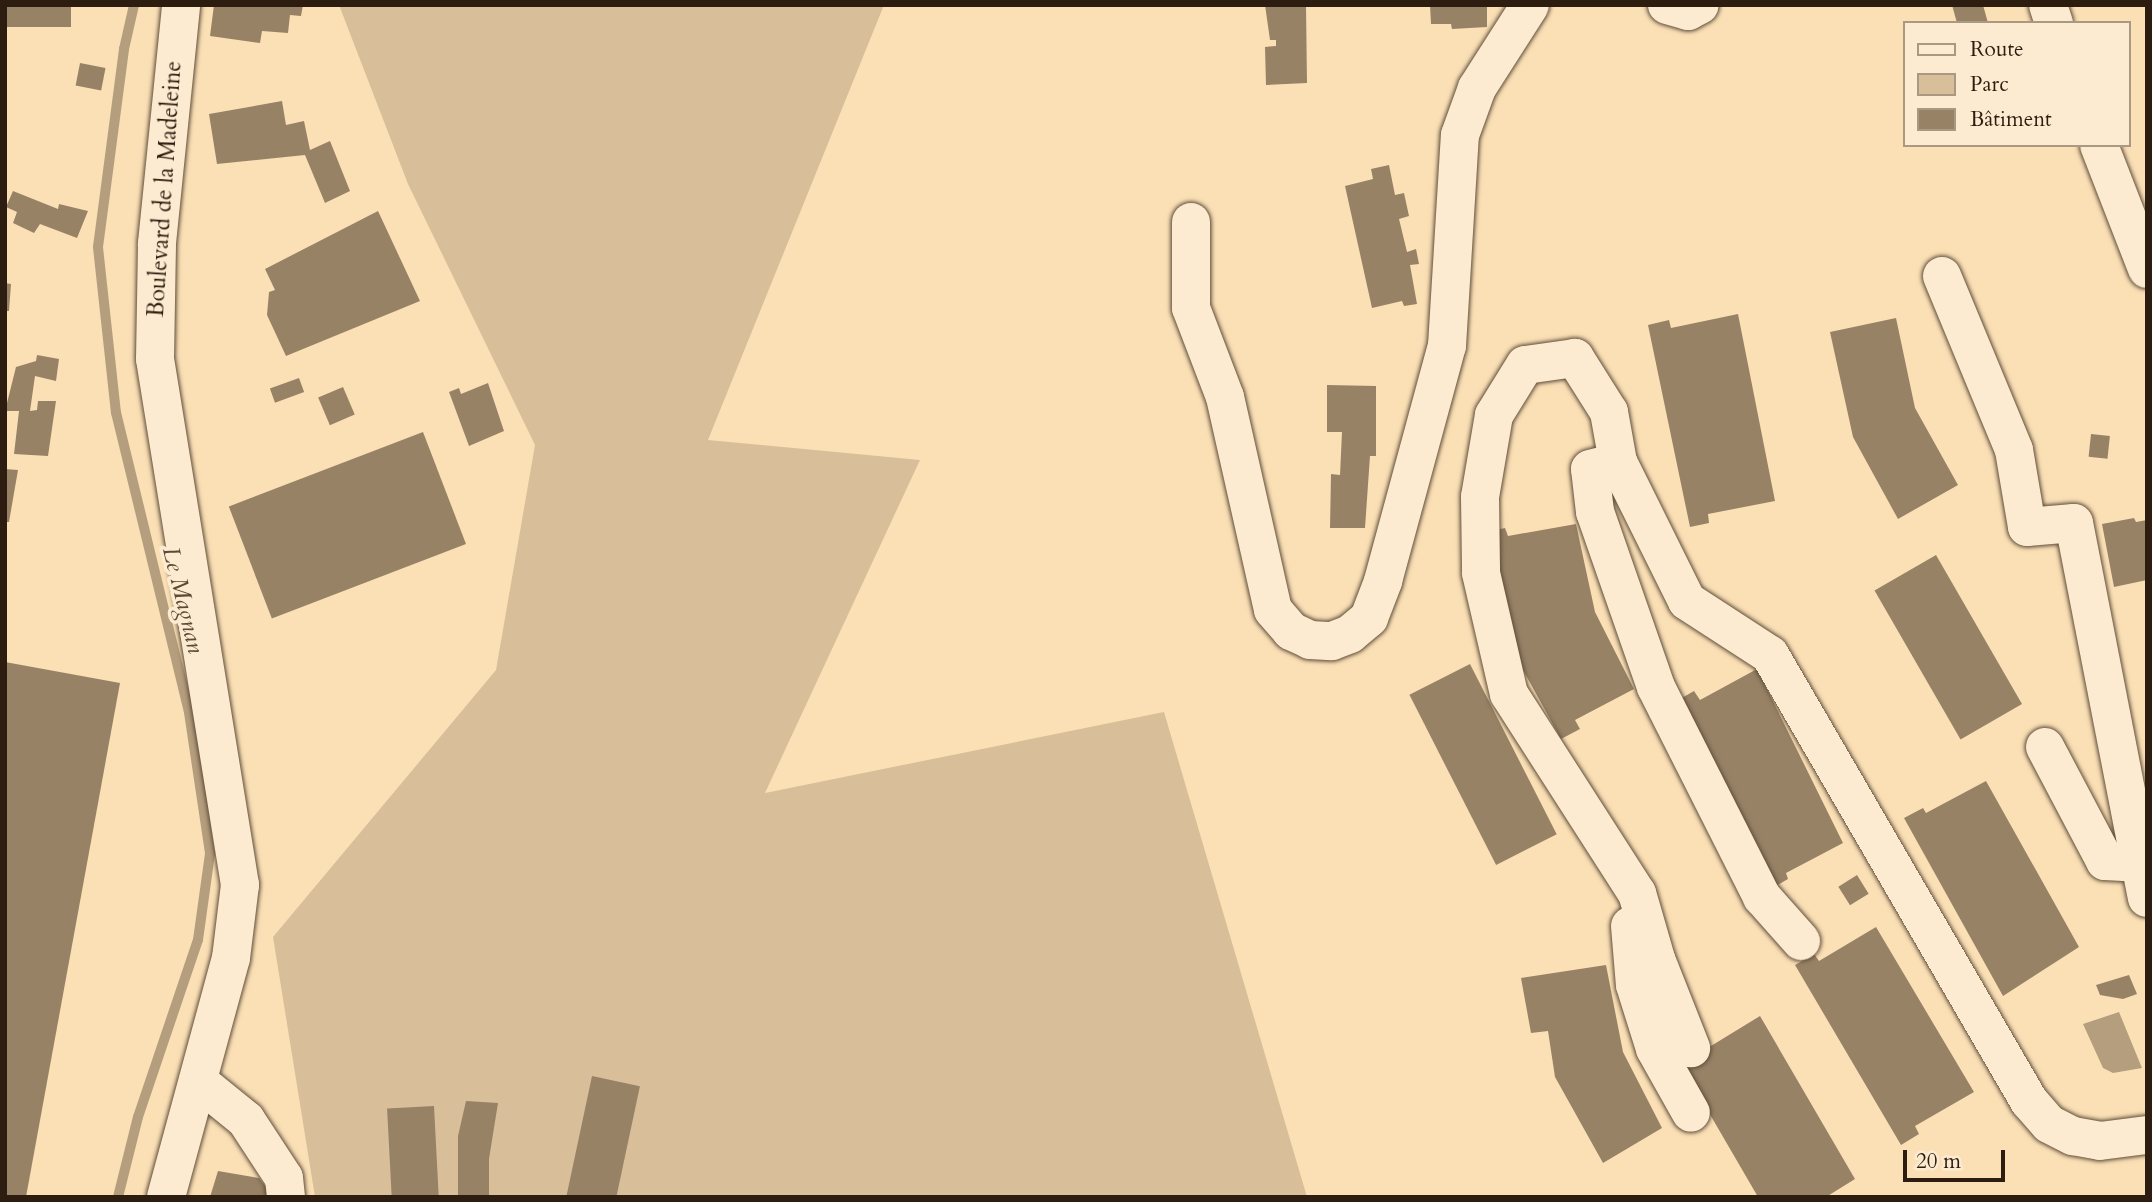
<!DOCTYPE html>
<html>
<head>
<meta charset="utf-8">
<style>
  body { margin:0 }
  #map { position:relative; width:2152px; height:1202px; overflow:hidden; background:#fbe0b6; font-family:Cardo,serif }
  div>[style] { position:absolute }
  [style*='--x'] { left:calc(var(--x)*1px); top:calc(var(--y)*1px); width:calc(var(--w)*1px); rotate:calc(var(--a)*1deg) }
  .green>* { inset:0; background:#d8bf9a }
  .water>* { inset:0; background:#b59e7e }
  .stream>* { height:10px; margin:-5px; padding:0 5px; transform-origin:5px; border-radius:5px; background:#b59e7e }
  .building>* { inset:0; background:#988266; transform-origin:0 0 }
  .roads { filter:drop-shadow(0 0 2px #604e3a) drop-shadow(0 0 2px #604e3a) }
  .minor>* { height:38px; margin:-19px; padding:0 19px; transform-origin:19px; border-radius:19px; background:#fcebd0 }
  span { translate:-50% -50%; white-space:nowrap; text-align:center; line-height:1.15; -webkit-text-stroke:7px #fcebd0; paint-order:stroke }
  .street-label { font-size:23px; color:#2d1d10 }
  .water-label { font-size:24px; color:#5d4a36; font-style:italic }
  .frame { position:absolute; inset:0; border:7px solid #2d1d10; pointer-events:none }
  .legend { position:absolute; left:1903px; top:21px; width:228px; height:126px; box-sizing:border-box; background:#fcebd0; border:2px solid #a99983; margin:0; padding:9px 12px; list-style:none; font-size:21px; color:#2d1d10 }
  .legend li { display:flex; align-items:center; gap:14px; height:35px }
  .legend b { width:35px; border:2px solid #a99983 }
  .scale { position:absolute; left:1903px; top:1150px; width:102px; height:32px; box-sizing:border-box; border:4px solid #2d1d10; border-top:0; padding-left:9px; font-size:21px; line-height:24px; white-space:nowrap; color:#2d1d10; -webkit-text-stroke:5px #fcebd0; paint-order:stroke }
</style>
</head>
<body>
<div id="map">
  <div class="green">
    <i style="clip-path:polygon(339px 5px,884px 5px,708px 440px,920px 460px,765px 793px,1164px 712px,1307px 1197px,315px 1197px,273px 937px,496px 670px,535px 445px,408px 184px)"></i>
  </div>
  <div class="water">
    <i style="clip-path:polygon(2119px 1012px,2142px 1068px,2113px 1073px,2103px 1068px,2083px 1024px)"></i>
  </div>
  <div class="stream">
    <i style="--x:118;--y:1197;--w:82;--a:-76"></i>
    <i style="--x:138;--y:1117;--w:187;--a:-71.3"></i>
    <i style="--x:198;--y:940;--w:88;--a:-82.1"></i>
    <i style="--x:210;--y:853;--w:143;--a:-98.5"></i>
    <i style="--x:189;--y:712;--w:308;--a:-103.7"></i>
    <i style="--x:116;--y:413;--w:167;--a:-96.2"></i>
    <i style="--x:98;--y:247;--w:200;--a:-82.5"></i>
    <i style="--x:124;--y:49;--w:45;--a:-77.2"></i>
  </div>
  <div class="building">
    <i style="left:5px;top:5px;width:66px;height:22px"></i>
    <i style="clip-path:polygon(214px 5px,303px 5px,301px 16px,290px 15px,288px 33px,262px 31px,260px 43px,210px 36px)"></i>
    <i style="clip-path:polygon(1265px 5px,1306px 5px,1307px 83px,1266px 85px,1265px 47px,1276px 46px,1276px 40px,1270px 40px)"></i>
    <i style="clip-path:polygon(1430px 5px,1487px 5px,1487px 27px,1452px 29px,1451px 24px,1431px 24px)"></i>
    <i style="clip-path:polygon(1952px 5px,1983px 5px,1988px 23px,1957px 23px)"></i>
    <i style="left:80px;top:63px;width:26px;height:23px;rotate:11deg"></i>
    <i style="clip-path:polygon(282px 101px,286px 125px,304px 121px,310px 150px,330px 141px,350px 191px,325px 203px,305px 155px,217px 164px,209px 114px)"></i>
    <i style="clip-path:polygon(1389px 165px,1395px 195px,1404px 193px,1409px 216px,1399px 219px,1407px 252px,1416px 249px,1419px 264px,1410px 265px,1417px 304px,1404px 306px,1402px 301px,1372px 308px,1345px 186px,1373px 179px,1371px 169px)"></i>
    <i style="clip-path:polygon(13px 191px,58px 209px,59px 204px,88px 211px,77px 238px,40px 224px,34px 233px,13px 223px,17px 212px,6px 207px)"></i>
    <i style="clip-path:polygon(378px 211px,420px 301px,286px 356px,267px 315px,269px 292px,275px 290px,265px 269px)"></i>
    <i style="clip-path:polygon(5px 283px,11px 284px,9px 311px,5px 311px)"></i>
    <i style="clip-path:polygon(1738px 314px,1775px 501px,1708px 514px,1709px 523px,1690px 527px,1648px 325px,1669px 320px,1671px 328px)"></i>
    <i style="clip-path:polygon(1896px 318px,1915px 408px,1958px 485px,1898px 519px,1853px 437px,1830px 332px)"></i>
    <i style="clip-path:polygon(37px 355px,59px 359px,56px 381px,35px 376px,30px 411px,37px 410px,38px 401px,56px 401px,48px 456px,14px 454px,19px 411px,5px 411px,16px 367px,36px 361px)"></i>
    <i style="left:299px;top:378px;width:15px;height:31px;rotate:70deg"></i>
    <i style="clip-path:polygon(488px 383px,504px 431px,469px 446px,449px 392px,459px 388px,461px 394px)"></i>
    <i style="clip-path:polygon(1327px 385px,1376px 386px,1376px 456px,1370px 456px,1365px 528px,1330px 528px,1331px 474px,1340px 475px,1342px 432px,1327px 432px)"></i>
    <i style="left:343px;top:387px;width:30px;height:27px;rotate:67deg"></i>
    <i style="left:423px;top:432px;width:120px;height:208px;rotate:69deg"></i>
    <i style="left:2091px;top:434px;width:19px;height:23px;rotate:6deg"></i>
    <i style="clip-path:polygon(5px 469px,18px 470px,9px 522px,5px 522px)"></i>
    <i style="clip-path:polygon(2134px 518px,2136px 522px,2147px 520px,2147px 580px,2114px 587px,2102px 524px)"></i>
    <i style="clip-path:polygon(1576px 524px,1595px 612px,1634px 689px,1575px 720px,1580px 729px,1561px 739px,1511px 648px,1487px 532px,1505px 528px,1508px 536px)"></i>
    <i style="left:1936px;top:555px;width:172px;height:71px;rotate:60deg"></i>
    <i style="clip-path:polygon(5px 662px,120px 683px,26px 1197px,5px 1197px)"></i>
    <i style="left:1470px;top:664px;width:191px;height:68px;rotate:63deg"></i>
    <i style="clip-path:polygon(1757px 669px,1843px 843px,1786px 873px,1788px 879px,1765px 892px,1673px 703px,1694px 691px,1700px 700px)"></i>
    <i style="clip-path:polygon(1986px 781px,2079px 947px,2003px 996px,1904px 818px,1923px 808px,1926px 813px)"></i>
    <i style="left:1857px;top:875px;width:22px;height:22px;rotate:58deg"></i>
    <i style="clip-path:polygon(1876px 927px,1974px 1092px,1915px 1126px,1919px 1134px,1901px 1145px,1795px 965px,1814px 954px,1819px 961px)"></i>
    <i style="clip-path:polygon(1606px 965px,1623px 1052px,1662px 1128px,1603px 1163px,1555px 1077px,1548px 1031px,1531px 1033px,1521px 978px)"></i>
    <i style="clip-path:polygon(2129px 975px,2137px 994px,2123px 999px,2100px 995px,2096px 985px)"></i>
    <i style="clip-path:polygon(1760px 1016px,1855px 1179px,1826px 1197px,1758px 1197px,1676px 1056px,1706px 1049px)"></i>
    <i style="left:592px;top:1076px;width:49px;height:123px;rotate:12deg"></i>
    <i style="clip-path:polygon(466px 1101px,498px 1103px,489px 1159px,489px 1197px,458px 1197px,458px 1136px)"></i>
    <i style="left:434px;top:1106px;width:91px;height:47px;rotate:87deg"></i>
    <i style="clip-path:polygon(218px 1171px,259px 1178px,273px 1197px,210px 1197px)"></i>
  </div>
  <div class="roads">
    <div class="minor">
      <i style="--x:1667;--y:5;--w:22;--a:16"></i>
      <i style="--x:1688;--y:11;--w:13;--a:-27"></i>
      <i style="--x:2048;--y:5;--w:19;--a:72"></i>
      <i style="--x:2099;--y:145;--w:133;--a:68.8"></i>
      <i style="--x:1191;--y:222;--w:86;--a:90"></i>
      <i style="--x:1191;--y:308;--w:95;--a:69.1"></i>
      <i style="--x:1225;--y:397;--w:218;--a:77.3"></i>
      <i style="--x:1273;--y:610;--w:28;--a:49"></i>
      <i style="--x:1291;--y:631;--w:21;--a:25"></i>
      <i style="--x:1310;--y:640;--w:22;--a:3"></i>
      <i style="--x:1332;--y:641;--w:19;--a:-21"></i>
      <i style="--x:1350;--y:634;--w:25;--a:-40"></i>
      <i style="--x:1369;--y:618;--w:40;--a:-69"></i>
      <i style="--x:1383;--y:581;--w:244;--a:-74.8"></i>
      <i style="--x:1447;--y:346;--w:211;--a:-86.5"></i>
      <i style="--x:1460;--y:135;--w:50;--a:-70.1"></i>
      <i style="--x:1477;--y:88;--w:98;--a:-57.4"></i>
      <i style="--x:1942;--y:276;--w:188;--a:67.5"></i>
      <i style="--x:2014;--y:450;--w:78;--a:80.4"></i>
      <i style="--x:2027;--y:527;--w:47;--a:-4.9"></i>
      <i style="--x:2074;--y:523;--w:382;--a:79"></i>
      <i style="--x:1618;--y:462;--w:51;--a:-100.2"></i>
      <i style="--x:1609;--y:412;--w:64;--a:-122.2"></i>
      <i style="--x:1575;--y:358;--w:50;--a:172"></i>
      <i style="--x:1525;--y:365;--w:59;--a:121.8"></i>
      <i style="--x:1494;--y:415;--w:83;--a:99.7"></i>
      <i style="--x:1480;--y:497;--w:76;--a:89.2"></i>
      <i style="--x:1481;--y:573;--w:124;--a:77"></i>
      <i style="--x:1509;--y:694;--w:237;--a:57.3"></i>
      <i style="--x:1637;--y:893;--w:69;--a:73.9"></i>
      <i style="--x:1656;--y:959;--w:96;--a:68.5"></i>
      <i style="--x:2045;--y:747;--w:129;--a:62.2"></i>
      <i style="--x:2105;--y:861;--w:33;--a:3"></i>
      <i style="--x:1630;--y:926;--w:59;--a:85.2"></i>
      <i style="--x:1635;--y:985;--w:67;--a:72.6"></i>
      <i style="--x:1655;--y:1049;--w:73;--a:60.6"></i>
      <i style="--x:1801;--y:941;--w:59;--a:-131.6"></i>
      <i style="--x:1762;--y:897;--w:235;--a:-116.8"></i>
      <i style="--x:1656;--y:687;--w:185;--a:-109.2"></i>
      <i style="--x:1595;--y:512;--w:43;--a:-96.6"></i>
      <i style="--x:1590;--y:469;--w:29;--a:-14"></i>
      <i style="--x:1618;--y:462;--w:155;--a:63.6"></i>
      <i style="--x:1687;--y:601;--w:99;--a:33"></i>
      <i style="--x:1770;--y:655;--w:516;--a:59.86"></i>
      <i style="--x:2029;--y:1101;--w:30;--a:49"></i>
      <i style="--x:2049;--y:1124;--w:27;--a:27"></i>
      <i style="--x:2073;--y:1136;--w:27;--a:10"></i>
      <i style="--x:2100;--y:1141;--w:47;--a:-7.3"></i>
      <i style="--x:198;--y:1081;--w:62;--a:39.1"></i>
      <i style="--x:246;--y:1120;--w:69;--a:56.8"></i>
      <i style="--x:284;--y:1178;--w:19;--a:84"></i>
      <i style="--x:166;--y:1197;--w:248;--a:-74.8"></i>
      <i style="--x:231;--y:958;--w:74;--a:-83"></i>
      <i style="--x:240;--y:885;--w:533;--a:-99.18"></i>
      <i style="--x:155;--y:359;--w:116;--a:-89"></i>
      <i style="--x:157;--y:243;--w:239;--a:-84.2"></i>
    </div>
  </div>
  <div class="street-label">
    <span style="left:165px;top:189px;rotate:-86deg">Boulevard de la Madeleine</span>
  </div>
  <div class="water-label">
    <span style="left:183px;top:600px;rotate:76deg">Le Magnan</span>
  </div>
  <div class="frame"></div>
  <ul class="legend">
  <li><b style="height:9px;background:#fcebd0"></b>Route</li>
  <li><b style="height:19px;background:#d8bf9a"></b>Parc</li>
  <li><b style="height:19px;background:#988266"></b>Bâtiment</li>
  </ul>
  <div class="scale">20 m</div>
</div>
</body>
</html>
